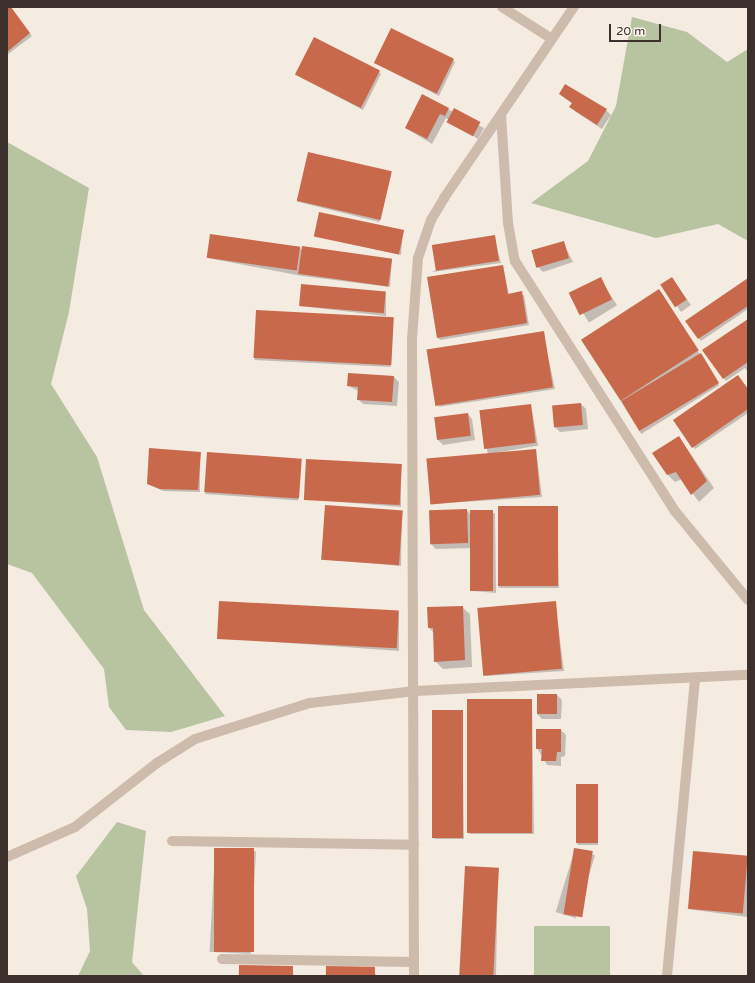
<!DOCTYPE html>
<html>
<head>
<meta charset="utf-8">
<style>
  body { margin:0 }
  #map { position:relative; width:755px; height:983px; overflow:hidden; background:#f4ebe1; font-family:"Varela Round",sans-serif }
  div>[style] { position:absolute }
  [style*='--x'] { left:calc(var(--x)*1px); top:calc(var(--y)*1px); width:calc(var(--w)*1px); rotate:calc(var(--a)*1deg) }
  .green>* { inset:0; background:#b8c4a0; transform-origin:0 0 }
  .shadow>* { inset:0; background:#0003; transform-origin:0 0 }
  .building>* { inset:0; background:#c8694b; transform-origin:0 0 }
  .minor>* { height:10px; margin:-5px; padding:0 5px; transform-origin:5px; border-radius:5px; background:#cdbbac }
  span { translate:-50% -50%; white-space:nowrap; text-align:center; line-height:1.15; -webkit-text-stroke:3.5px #fbf5ee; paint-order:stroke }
  .frame { position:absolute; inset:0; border:8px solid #3b302b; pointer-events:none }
  .scale { position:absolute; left:609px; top:24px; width:52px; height:18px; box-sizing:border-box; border:2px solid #3b302b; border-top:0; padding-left:5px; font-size:12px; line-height:14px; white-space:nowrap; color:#3b302b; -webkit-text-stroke:3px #fbf5ee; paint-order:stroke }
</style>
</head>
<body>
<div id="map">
  <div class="green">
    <i style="clip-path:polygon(632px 17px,687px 32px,727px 62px,748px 49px,748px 241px,718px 224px,656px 238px,531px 203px,588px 161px,616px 106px)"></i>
    <i style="clip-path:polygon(7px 142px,89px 188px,69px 312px,51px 384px,97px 457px,144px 610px,225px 716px,171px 732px,126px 730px,109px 707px,104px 669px,32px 573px,7px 564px)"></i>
    <i style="clip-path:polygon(117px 822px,146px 831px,132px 962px,144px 976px,78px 976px,90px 951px,87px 909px,76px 876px)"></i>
    <i style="left:534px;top:926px;width:76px;height:50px"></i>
  </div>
  <div class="shadow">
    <i style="clip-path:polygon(7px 7px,32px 36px,7px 55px)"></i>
    <i style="clip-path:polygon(453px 60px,455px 62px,439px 96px,375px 63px)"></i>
    <i style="clip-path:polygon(379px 72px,381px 74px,363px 110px,296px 75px)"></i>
    <i style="clip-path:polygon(560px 94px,606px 110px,611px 115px,602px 129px,576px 112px,571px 107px,573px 104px)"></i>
    <i style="clip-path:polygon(448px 109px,484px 128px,478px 139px,446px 118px,432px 144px,406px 128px)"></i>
    <i style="left:309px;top:153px;width:85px;height:50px;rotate:14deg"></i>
    <i style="clip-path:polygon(403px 231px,401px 255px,315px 236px)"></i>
    <i style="clip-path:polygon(494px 236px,501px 263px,432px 272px)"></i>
    <i style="clip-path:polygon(563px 242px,573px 262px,543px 272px,538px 267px)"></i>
    <i style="clip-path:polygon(299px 247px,303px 251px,392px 259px,390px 287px,302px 276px,208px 258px)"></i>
    <i style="clip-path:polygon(503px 266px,509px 295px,524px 295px,529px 325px,440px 340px,438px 337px)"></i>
    <i style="left:600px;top:278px;width:32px;height:33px;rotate:58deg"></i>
    <i style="left:672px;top:278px;width:33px;height:12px;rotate:55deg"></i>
    <i style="clip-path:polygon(748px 279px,748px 309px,701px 341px,687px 321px)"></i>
    <i style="clip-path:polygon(386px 292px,386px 316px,300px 306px)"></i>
    <i style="left:661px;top:292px;width:110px;height:92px;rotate:58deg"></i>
    <i style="left:257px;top:311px;width:136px;height:49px;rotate:3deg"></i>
    <i style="clip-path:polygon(748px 320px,748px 372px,745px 368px,726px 381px,704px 350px)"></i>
    <i style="clip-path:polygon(543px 332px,555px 389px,438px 407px)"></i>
    <i style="clip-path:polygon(738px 376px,748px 389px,748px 413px,695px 449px,675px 420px)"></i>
    <i style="clip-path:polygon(394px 377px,399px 382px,397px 406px,363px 404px,358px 399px,359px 391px,348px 386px)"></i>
    <i style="clip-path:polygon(581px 404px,586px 409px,588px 429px,560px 432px,555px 427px,553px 407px)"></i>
    <i style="left:531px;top:405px;width:41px;height:51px;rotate:80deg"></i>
    <i style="clip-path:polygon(468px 414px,472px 419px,475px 440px,443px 445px,438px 440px)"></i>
    <i style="clip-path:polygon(679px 437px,714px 488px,699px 502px,682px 479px,675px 482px,668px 475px)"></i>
    <i style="clip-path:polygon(536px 450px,542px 497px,430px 504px)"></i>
    <i style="clip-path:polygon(200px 453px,200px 492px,163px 491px,148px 484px)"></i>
    <i style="left:208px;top:453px;width:93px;height:41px;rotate:4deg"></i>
    <i style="clip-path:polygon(401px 465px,401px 507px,304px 499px)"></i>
    <i style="clip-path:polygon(557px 507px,559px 588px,500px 588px,498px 586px)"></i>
    <i style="clip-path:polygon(467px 510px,471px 515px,495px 513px,496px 593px,473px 591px,472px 548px,436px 549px,431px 544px)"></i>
    <i style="clip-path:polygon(402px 511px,401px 566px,322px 559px)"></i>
    <i style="clip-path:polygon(555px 602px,564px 671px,485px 676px,483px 674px)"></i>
    <i style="clip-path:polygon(462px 607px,470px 614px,472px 667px,443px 669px,435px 661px,434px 633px,429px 628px)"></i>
    <i style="clip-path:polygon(399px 612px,399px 651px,218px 638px)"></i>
    <i style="clip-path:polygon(557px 695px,562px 700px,561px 719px,542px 719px,537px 714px)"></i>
    <i style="clip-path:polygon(532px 700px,534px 834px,470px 834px,468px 832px)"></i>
    <i style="clip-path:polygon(462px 711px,464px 839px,435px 839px,433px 837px)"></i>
    <i style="clip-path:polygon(561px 730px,566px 735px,565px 756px,561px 757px,561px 766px,547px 765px,537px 748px)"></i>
    <i style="clip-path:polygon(598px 785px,598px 845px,578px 845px,576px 842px)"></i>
    <i style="left:215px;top:849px;width:41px;height:103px;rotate:3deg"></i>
    <i style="left:575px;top:849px;width:21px;height:66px;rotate:17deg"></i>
    <i style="clip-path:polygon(748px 857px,748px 917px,687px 909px)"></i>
    <i style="clip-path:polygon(498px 868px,496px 976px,461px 976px)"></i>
    <i style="clip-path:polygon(292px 967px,294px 976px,240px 976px)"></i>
    <i style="clip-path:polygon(374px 968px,376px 976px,327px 976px)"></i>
  </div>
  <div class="building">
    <i style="clip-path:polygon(7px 7px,11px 7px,30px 33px,7px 52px)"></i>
    <i style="left:391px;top:28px;width:70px;height:39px;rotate:26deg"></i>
    <i style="left:314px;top:37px;width:74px;height:42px;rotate:27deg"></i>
    <i style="clip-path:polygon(565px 84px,607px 109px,597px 125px,569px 107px,572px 103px,559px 94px)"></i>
    <i style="clip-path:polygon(422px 94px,449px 108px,445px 116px,440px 114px,427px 139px,405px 128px)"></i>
    <i style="left:454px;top:108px;width:30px;height:16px;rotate:28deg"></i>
    <i style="left:308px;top:152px;width:86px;height:50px;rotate:13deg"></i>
    <i style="left:319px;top:212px;width:87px;height:25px;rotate:12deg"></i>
    <i style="left:210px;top:234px;width:91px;height:24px;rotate:8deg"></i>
    <i style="left:495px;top:235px;width:26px;height:64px;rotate:81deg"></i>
    <i style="left:564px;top:241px;width:18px;height:34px;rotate:74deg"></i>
    <i style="left:302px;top:246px;width:91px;height:28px;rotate:8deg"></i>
    <i style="clip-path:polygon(503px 265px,508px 294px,522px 291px,527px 323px,437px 338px,427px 277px)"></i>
    <i style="left:601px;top:277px;width:25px;height:36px;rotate:64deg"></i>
    <i style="left:672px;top:277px;width:27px;height:14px;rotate:57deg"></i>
    <i style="clip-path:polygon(748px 278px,748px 306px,698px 339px,685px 321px)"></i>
    <i style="left:301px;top:284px;width:85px;height:22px;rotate:5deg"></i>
    <i style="left:659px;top:289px;width:73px;height:93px;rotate:57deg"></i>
    <i style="left:256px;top:310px;width:138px;height:48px;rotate:3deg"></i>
    <i style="clip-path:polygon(748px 319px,748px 362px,723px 379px,702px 350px)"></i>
    <i style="left:544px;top:331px;width:57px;height:119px;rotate:81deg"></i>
    <i style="left:701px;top:353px;width:35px;height:93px;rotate:59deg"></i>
    <i style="clip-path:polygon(348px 373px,394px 376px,392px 402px,357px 400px,358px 387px,347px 386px)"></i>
    <i style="clip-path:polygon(738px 375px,748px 389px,748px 409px,692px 448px,673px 420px)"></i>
    <i style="left:581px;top:403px;width:22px;height:29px;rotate:85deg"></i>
    <i style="left:531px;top:404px;width:39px;height:52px;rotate:83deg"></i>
    <i style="left:468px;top:413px;width:23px;height:34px;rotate:83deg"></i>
    <i style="clip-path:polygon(679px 436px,707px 481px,691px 495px,676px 472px,667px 475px,652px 453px)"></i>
    <i style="clip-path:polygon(149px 448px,201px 452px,198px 490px,160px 489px,147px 484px)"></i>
    <i style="left:536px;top:449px;width:46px;height:110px;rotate:85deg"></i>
    <i style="left:207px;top:452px;width:95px;height:40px;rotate:4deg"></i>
    <i style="left:306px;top:459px;width:96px;height:41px;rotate:3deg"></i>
    <i style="left:325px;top:505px;width:78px;height:55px;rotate:4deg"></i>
    <i style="left:498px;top:506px;width:60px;height:80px"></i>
    <i style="left:467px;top:509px;width:34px;height:38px;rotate:88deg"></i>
    <i style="left:470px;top:510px;width:23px;height:81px"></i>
    <i style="left:219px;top:601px;width:180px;height:38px;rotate:3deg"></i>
    <i style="left:556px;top:601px;width:68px;height:79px;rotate:85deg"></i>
    <i style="clip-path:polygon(463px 606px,465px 660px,434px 662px,433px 628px,428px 628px,427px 607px)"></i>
    <i style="left:537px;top:694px;width:20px;height:20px"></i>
    <i style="left:467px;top:699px;width:65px;height:134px"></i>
    <i style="left:432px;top:710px;width:31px;height:128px"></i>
    <i style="clip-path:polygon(536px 729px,561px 729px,561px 752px,557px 752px,556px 761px,541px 761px,542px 749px,536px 749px)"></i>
    <i style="left:576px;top:784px;width:22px;height:59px"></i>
    <i style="left:214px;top:848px;width:40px;height:104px"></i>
    <i style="left:574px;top:848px;width:19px;height:67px;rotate:9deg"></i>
    <i style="left:693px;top:851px;width:55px;height:58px;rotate:5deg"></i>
    <i style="left:465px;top:866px;width:34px;height:110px;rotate:3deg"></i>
    <i style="left:239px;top:965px;width:54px;height:11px;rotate:1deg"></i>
    <i style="left:326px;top:966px;width:49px;height:10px;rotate:1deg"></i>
  </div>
  <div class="minor">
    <i style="--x:502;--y:7;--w:59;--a:32.6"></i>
    <i style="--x:501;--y:115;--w:108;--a:86.3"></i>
    <i style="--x:508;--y:223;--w:39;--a:80"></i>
    <i style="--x:515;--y:261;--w:297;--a:57.4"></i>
    <i style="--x:675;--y:511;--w:115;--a:50.6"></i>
    <i style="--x:172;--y:841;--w:242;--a:0.9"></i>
    <i style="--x:7;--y:857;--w:74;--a:-23.8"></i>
    <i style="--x:75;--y:827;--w:104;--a:-38"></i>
    <i style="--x:157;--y:763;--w:45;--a:-32.3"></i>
    <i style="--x:195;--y:739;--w:121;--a:-17.4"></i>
    <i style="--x:310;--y:703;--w:106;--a:-6.5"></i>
    <i style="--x:415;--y:691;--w:333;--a:-2.8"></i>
    <i style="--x:222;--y:959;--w:192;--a:0.9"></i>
    <i style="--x:414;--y:976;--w:637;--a:-90.18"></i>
    <i style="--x:412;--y:339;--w:81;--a:-85.8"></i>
    <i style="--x:418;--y:258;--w:40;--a:-71.1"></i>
    <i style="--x:431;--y:220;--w:26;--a:-59"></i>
    <i style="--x:444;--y:198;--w:231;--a:-55.8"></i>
    <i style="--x:667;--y:976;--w:299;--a:-84.6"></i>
  </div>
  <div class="frame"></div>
  <div class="scale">20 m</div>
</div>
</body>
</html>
